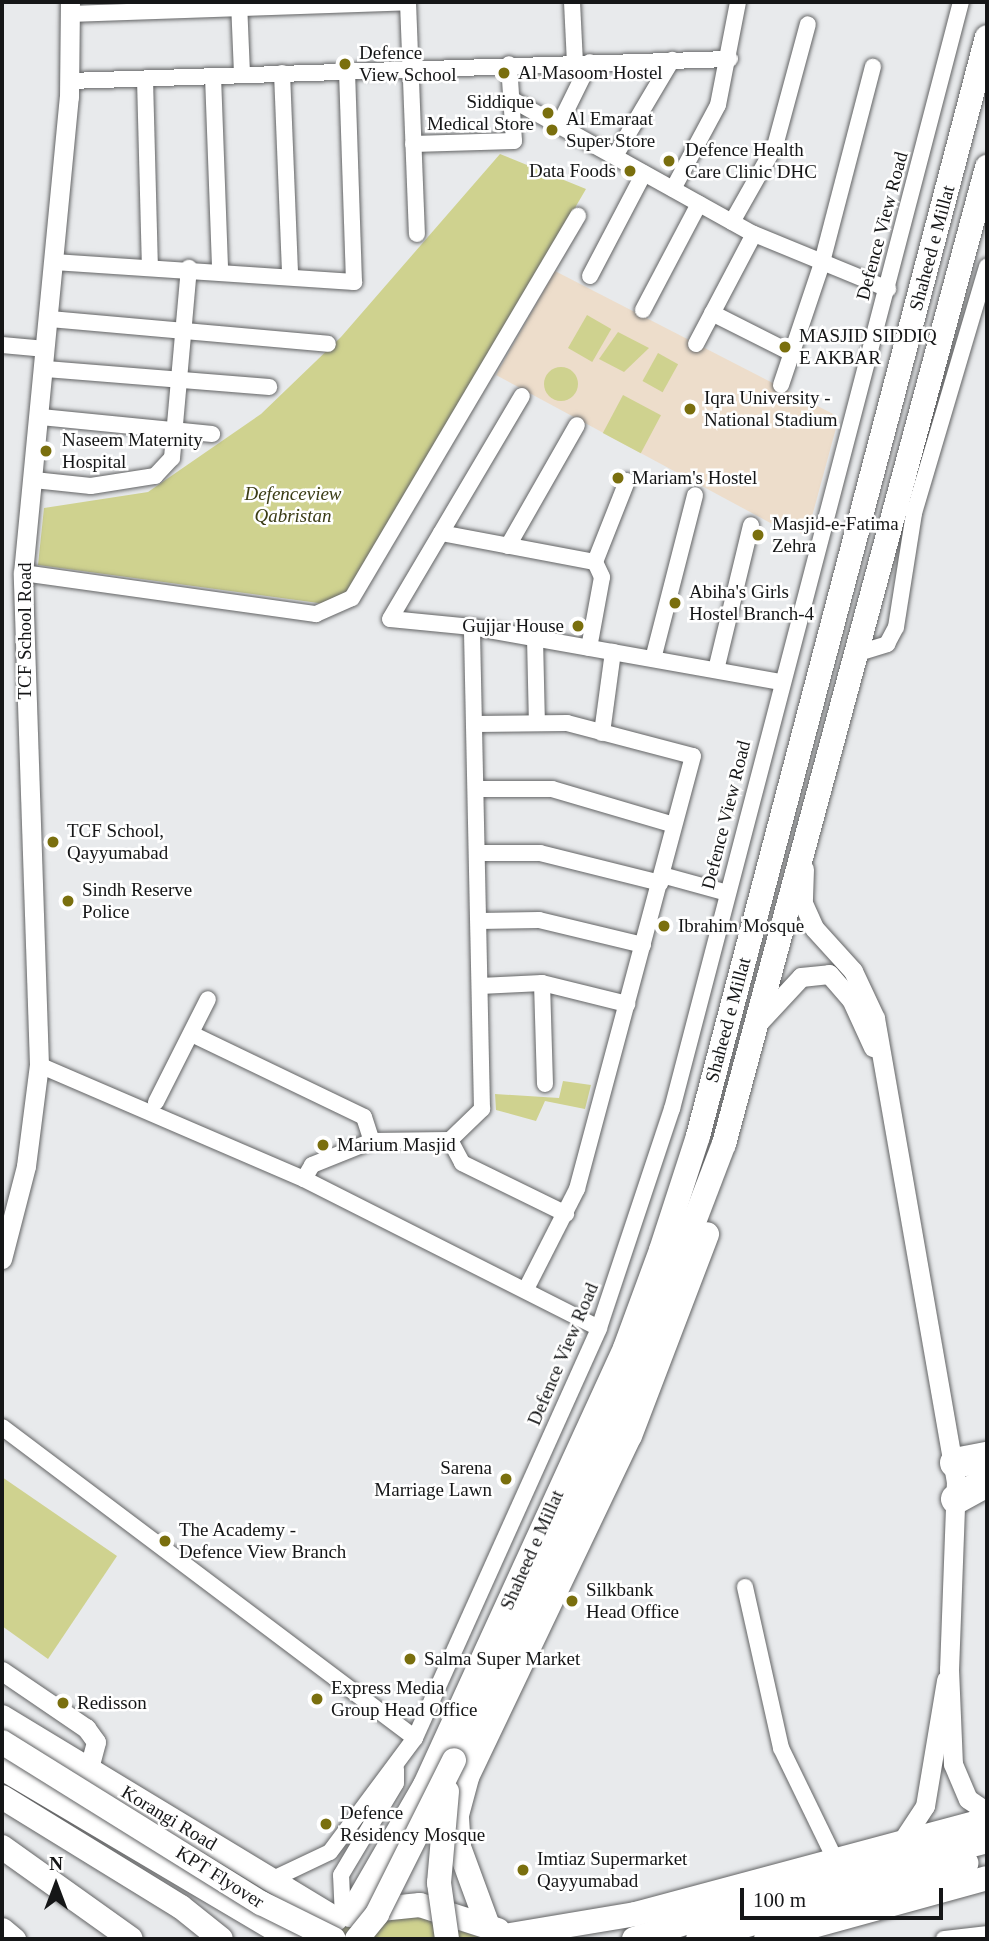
<!DOCTYPE html>
<html>
<head>
<meta charset="utf-8">
<style>
  body { margin:0 }
  #map { position:relative; width:989px; height:1941px; overflow:hidden; background:#e8eaec; font-family:"Times New Roman",serif }
  div>[style] { position:absolute }
  [style*='--x'] { left:calc(var(--x)*1px); top:calc(var(--y)*1px); width:calc(var(--w)*1px); rotate:calc(var(--a)*1deg) }
  .education>* { inset:0; background:#edddcb }
  .green>* { inset:0; background:#cfd28f; transform-origin:0 0 }
  .round { border-radius:50% }
  .roads { filter:drop-shadow(0 0 2px #636465) drop-shadow(0 0 2px #636465) }
  .minor>* { height:16px; margin:-8px; padding:0 8px; transform-origin:8px; border-radius:8px; background:#fff }
  .tertiary>* { height:19px; margin:-9.5px; padding:0 9.5px; transform-origin:9.5px; border-radius:9.5px; background:#fff }
  .secondary>* { height:23px; margin:-11.5px; padding:0 11.5px; transform-origin:11.5px; border-radius:11.5px; background:#fff }
  .primary>* { height:24px; margin:-12px; padding:0 12px; transform-origin:12px; border-radius:12px; background:#fff }
  .motorway>* { height:30px; margin:-15px; padding:0 15px; transform-origin:15px; border-radius:15px; background:#fff }
  .bridges { filter:drop-shadow(0 0 2px #636465) drop-shadow(0 0 2px #636465) }
  .primary-bridge>* { height:24px; margin:-12px; padding:0 12px; transform-origin:12px; border-radius:12px; background:#fff }
  .dots>* { width:19px; height:19px; translate:-50% -50%; box-sizing:border-box; border:4px solid #fff; border-radius:50% }
  span { translate:-50% -50%; white-space:nowrap; text-align:center; line-height:1.15; -webkit-text-stroke:5px #fff; paint-order:stroke }
  .poi-label { font-size:19px; color:#151617 }
  .left { translate:0 -50%; text-align:left }
  .right { translate:-100% -50%; text-align:right }
  .street-label { font-size:19px; color:#151617 }
  .park-label { font-size:19px; color:#3b3c15; font-style:italic }
  .frame { position:absolute; inset:0; border:4px solid #151617; pointer-events:none }
  .north { position:absolute; left:21px; top:1850px; width:70px; height:70px; -webkit-text-stroke:5px #fff; paint-order:stroke; rotate:0deg; font-size:19px; font-weight:700; line-height:28px; text-align:center; color:#151617 }
  .north::after { content:''; display:block; margin:auto; width:24px; height:32px; background:#151617; clip-path:polygon(50% 0,100% 100%,50% 72%,0 100%) }
  .scale { position:absolute; left:740px; top:1888px; width:203px; height:32px; box-sizing:border-box; border:4px solid #151617; border-top:0; padding-left:9px; font-size:21px; line-height:24px; white-space:nowrap; color:#151617; -webkit-text-stroke:5px #fff; paint-order:stroke }
</style>
</head>
<body>
<div id="map">
  <div class="education">
    <i style="clip-path:polygon(555px 271px,839px 417px,807px 535px,776px 526px,496px 375px)"></i>
  </div>
  <div class="green">
    <i style="clip-path:polygon(500px 154px,586px 189px,348px 596px,333px 605px,38px 565px,44px 508px,148px 492px,261px 414px,341px 337px)"></i>
    <i style="left:587px;top:315px;width:28px;height:38px;rotate:30deg"></i>
    <i style="clip-path:polygon(618px 332px,649px 348px,624px 372px,599px 359px)"></i>
    <i style="left:658px;top:353px;width:23px;height:32px;rotate:29deg"></i>
    <i class="round" style="left:544px;top:367px;width:34px;height:34px"></i>
    <i style="left:623px;top:395px;width:43px;height:43px;rotate:28deg"></i>
    <i style="clip-path:polygon(563px 1081px,591px 1085px,585px 1109px,545px 1101px,536px 1121px,496px 1110px,495px 1094px,559px 1098px)"></i>
    <i style="clip-path:polygon(2px 1477px,117px 1556px,48px 1659px,2px 1626px)"></i>
    <i style="clip-path:polygon(415px 1916px,485px 1939px,319px 1939px,348px 1922px)"></i>
  </div>
  <div class="roads">
    <div class="minor">
      <i style="--x:239;--y:2;--w:73;--a:87.6"></i>
      <i style="--x:408;--y:2;--w:232;--a:87.8"></i>
      <i style="--x:572;--y:2;--w:61;--a:87.2"></i>
      <i style="--x:70;--y:14;--w:338;--a:-2"></i>
      <i style="--x:282;--y:73;--w:203;--a:87.7"></i>
      <i style="--x:213;--y:76;--w:194;--a:87.9"></i>
      <i style="--x:145;--y:79;--w:186;--a:88.5"></i>
      <i style="--x:69;--y:81;--w:661;--a:-1.91"></i>
      <i style="--x:511;--y:99;--w:278;--a:29.1"></i>
      <i style="--x:754;--y:234;--w:145;--a:22.3"></i>
      <i style="--x:559;--y:125;--w:70;--a:-63.8"></i>
      <i style="--x:413;--y:144;--w:101;--a:-1.7"></i>
      <i style="--x:514;--y:141;--w:77;--a:-93.7"></i>
      <i style="--x:615;--y:156;--w:112;--a:-59.3"></i>
      <i style="--x:673;--y:189;--w:95;--a:-61.8"></i>
      <i style="--x:718;--y:105;--w:105;--a:-79"></i>
      <i style="--x:732;--y:222;--w:87;--a:-60.5"></i>
      <i style="--x:775;--y:146;--w:126;--a:-74.9"></i>
      <i style="--x:54;--y:262;--w:301;--a:3.8"></i>
      <i style="--x:354;--y:282;--w:211;--a:-91.9"></i>
      <i style="--x:590;--y:276;--w:116;--a:-62.3"></i>
      <i style="--x:643;--y:310;--w:120;--a:-62.2"></i>
      <i style="--x:712;--y:313;--w:93;--a:26.8"></i>
      <i style="--x:50;--y:319;--w:279;--a:5.1"></i>
      <i style="--x:696;--y:344;--w:124;--a:-62.2"></i>
      <i style="--x:2;--y:345;--w:44;--a:5.2"></i>
      <i style="--x:46;--y:369;--w:224;--a:4.6"></i>
      <i style="--x:781;--y:385;--w:126;--a:-71.4"></i>
      <i style="--x:821;--y:266;--w:206;--a:-75.4"></i>
      <i style="--x:41;--y:417;--w:172;--a:5.7"></i>
      <i style="--x:34;--y:480;--w:57;--a:6"></i>
      <i style="--x:91;--y:486;--w:65;--a:-8.9"></i>
      <i style="--x:155;--y:476;--w:25;--a:-47"></i>
      <i style="--x:172;--y:458;--w:191;--a:-84.9"></i>
      <i style="--x:441;--y:533;--w:157;--a:10.7"></i>
      <i style="--x:508;--y:546;--w:139;--a:-60.3"></i>
      <i style="--x:23;--y:573;--w:296;--a:8"></i>
      <i style="--x:316;--y:614;--w:39;--a:-24"></i>
      <i style="--x:352;--y:598;--w:444;--a:-59.4"></i>
      <i style="--x:472;--y:627;--w:314;--a:10.1"></i>
      <i style="--x:535;--y:638;--w:85;--a:88.7"></i>
      <i style="--x:589;--y:648;--w:72;--a:-79.6"></i>
      <i style="--x:602;--y:577;--w:17;--a:-115"></i>
      <i style="--x:595;--y:562;--w:87;--a:-68.4"></i>
      <i style="--x:855;--y:654;--w:34;--a:-17"></i>
      <i style="--x:887;--y:644;--w:19;--a:-62"></i>
      <i style="--x:896;--y:627;--w:115;--a:-81"></i>
      <i style="--x:914;--y:513;--w:257;--a:-73.5"></i>
      <i style="--x:653;--y:659;--w:169;--a:-75.6"></i>
      <i style="--x:716;--y:670;--w:149;--a:-76.4"></i>
      <i style="--x:476;--y:724;--w:91;--a:-0.6"></i>
      <i style="--x:567;--y:723;--w:130;--a:14.7"></i>
      <i style="--x:693;--y:756;--w:448;--a:105"></i>
      <i style="--x:577;--y:1189;--w:112;--a:117"></i>
      <i style="--x:602;--y:733;--w:82;--a:-82.3"></i>
      <i style="--x:477;--y:789;--w:75;--a:0"></i>
      <i style="--x:552;--y:789;--w:127;--a:16.4"></i>
      <i style="--x:477;--y:853;--w:63;--a:0"></i>
      <i style="--x:540;--y:853;--w:124;--a:14"></i>
      <i style="--x:662;--y:875;--w:68;--a:15.3"></i>
      <i style="--x:479;--y:921;--w:60;--a:-1"></i>
      <i style="--x:539;--y:920;--w:107;--a:13.5"></i>
      <i style="--x:542;--y:983;--w:101;--a:88.3"></i>
      <i style="--x:480;--y:986;--w:62;--a:-2.8"></i>
      <i style="--x:542;--y:983;--w:88;--a:13.9"></i>
      <i style="--x:198;--y:1037;--w:184;--a:25.7"></i>
      <i style="--x:364;--y:1117;--w:25;--a:72"></i>
      <i style="--x:39;--y:1065;--w:288;--a:23.3"></i>
      <i style="--x:304;--y:1179;--w:330;--a:26.8"></i>
      <i style="--x:156;--y:1102;--w:115;--a:-63.2"></i>
      <i style="--x:450;--y:1140;--w:26;--a:62"></i>
      <i style="--x:462;--y:1163;--w:116;--a:26.1"></i>
      <i style="--x:304;--y:1179;--w:16;--a:-60"></i>
      <i style="--x:312;--y:1165;--w:65;--a:-21.8"></i>
      <i style="--x:372;--y:1141;--w:78;--a:-0.7"></i>
      <i style="--x:450;--y:1140;--w:45;--a:-44.1"></i>
      <i style="--x:482;--y:1109;--w:482;--a:-91.2"></i>
      <i style="--x:472;--y:627;--w:82;--a:-174.4"></i>
      <i style="--x:390;--y:619;--w:259;--a:-59.4"></i>
      <i style="--x:2;--y:1427;--w:517;--a:36.98"></i>
      <i style="--x:745;--y:1587;--w:165;--a:77.4"></i>
      <i style="--x:781;--y:1748;--w:121;--a:64.1"></i>
      <i style="--x:271;--y:1880;--w:65;--a:-25.4"></i>
      <i style="--x:330;--y:1852;--w:142;--a:-53.3"></i>
      <i style="--x:415;--y:1738;--w:449;--a:-65.8"></i>
      <i style="--x:599;--y:1328;--w:231;--a:-71.6"></i>
      <i style="--x:672;--y:1109;--w:1144;--a:-75.37"></i>
      <i style="--x:343;--y:1917;--w:42;--a:-92.7"></i>
      <i style="--x:341;--y:1875;--w:107;--a:-59.1"></i>
      <i style="--x:396;--y:1783;--w:14;--a:-90"></i>
      <i style="--x:944;--y:1939;--w:43;--a:-6.6"></i>
    </div>
    <div class="tertiary">
      <i style="--x:804;--y:869;--w:34;--a:92"></i>
      <i style="--x:803;--y:903;--w:27;--a:66"></i>
      <i style="--x:814;--y:928;--w:58;--a:47.8"></i>
      <i style="--x:853;--y:971;--w:52;--a:64.9"></i>
      <i style="--x:875;--y:1018;--w:469;--a:80.1"></i>
      <i style="--x:956;--y:1480;--w:189;--a:92.1"></i>
      <i style="--x:949;--y:1669;--w:95;--a:87.6"></i>
      <i style="--x:953;--y:1764;--w:38;--a:67"></i>
      <i style="--x:968;--y:1799;--w:23;--a:34"></i>
      <i style="--x:760;--y:1021;--w:60;--a:-47"></i>
      <i style="--x:801;--y:977;--w:28;--a:-6"></i>
      <i style="--x:829;--y:974;--w:33;--a:49"></i>
      <i style="--x:851;--y:999;--w:53;--a:65.4"></i>
      <i style="--x:2;--y:1259;--w:96;--a:-75.5"></i>
      <i style="--x:26;--y:1166;--w:102;--a:-82.7"></i>
      <i style="--x:39;--y:1065;--w:492;--a:-91.9"></i>
      <i style="--x:23;--y:573;--w:478;--a:-84.5"></i>
      <i style="--x:69;--y:97;--w:95;--a:-89.4"></i>
      <i style="--x:2;--y:1671;--w:102;--a:34.2"></i>
      <i style="--x:86;--y:1728;--w:17;--a:54"></i>
      <i style="--x:96;--y:1742;--w:28;--a:105"></i>
      <i style="--x:902;--y:1841;--w:42;--a:-56.7"></i>
      <i style="--x:925;--y:1806;--w:128;--a:-80.5"></i>
    </div>
    <div class="secondary">
      <i style="--x:2;--y:1929;--w:16;--a:40"></i>
    </div>
    <div class="primary">
      <i style="--x:2;--y:1717;--w:390;--a:31.2"></i>
      <i style="--x:454;--y:1760;--w:449;--a:-65"></i>
      <i style="--x:644;--y:1353;--w:224;--a:-69.1"></i>
      <i style="--x:724;--y:1144;--w:1012;--a:-74.93"></i>
      <i style="--x:2;--y:1768;--w:336;--a:30.6"></i>
      <i style="--x:2;--y:1797;--w:210;--a:31.6"></i>
      <i style="--x:181;--y:1907;--w:51;--a:38.7"></i>
      <i style="--x:2;--y:1847;--w:158;--a:35.5"></i>
      <i style="--x:361;--y:1911;--w:59;--a:-5.8"></i>
      <i style="--x:420;--y:1905;--w:82;--a:17.8"></i>
      <i style="--x:350;--y:1915;--w:150;--a:-60"></i>
      <i style="--x:425;--y:1785;--w:481;--a:-65.4"></i>
      <i style="--x:625;--y:1348;--w:104;--a:-69.8"></i>
      <i style="--x:661;--y:1250;--w:120;--a:-72"></i>
      <i style="--x:698;--y:1136;--w:1136;--a:-75.27"></i>
      <i style="--x:488;--y:1926;--w:84;--a:-110.2"></i>
      <i style="--x:459;--y:1847;--w:32;--a:-94"></i>
      <i style="--x:457;--y:1815;--w:39;--a:-75"></i>
      <i style="--x:467;--y:1777;--w:378;--a:-64.5"></i>
      <i style="--x:630;--y:1436;--w:216;--a:-69.1"></i>
      <i style="--x:510;--y:1935;--w:127;--a:-9.5"></i>
      <i style="--x:635;--y:1914;--w:364;--a:-15"></i>
      <i style="--x:634;--y:1939;--w:147;--a:-17.4"></i>
      <i style="--x:774;--y:1895;--w:220;--a:-14.2"></i>
      <i style="--x:698;--y:1939;--w:279;--a:-15.8"></i>
      <i style="--x:766;--y:1939;--w:229;--a:-15.4"></i>
    </div>
    <div class="motorway">
      <i style="--x:955;--y:1463;--w:33;--a:-11"></i>
      <i style="--x:956;--y:1499;--w:35;--a:-29"></i>
    </div>
  </div>
  <div class="bridges">
    <div class="primary-bridge">
      <i style="--x:2;--y:1742;--w:305;--a:31.9"></i>
      <i style="--x:261;--y:1903;--w:81;--a:26.3"></i>
      <i style="--x:357;--y:1939;--w:32;--a:-51"></i>
      <i style="--x:377;--y:1914;--w:172;--a:-63.4"></i>
      <i style="--x:447;--y:1939;--w:57;--a:-98.1"></i>
      <i style="--x:439;--y:1883;--w:92;--a:-85"></i>
    </div>
  </div>
  <div class="dots">
    <i style="left:345px;top:64px;background:#7a6f0e"></i>
    <i style="left:504px;top:73px;background:#7a6f0e"></i>
    <i style="left:548px;top:113px;background:#7a6f0e"></i>
    <i style="left:552px;top:130px;background:#7a6f0e"></i>
    <i style="left:669px;top:161px;background:#7a6f0e"></i>
    <i style="left:630px;top:171px;background:#7a6f0e"></i>
    <i style="left:785px;top:347px;background:#7a6f0e"></i>
    <i style="left:690px;top:409px;background:#7a6f0e"></i>
    <i style="left:46px;top:451px;background:#7a6f0e"></i>
    <i style="left:618px;top:478px;background:#7a6f0e"></i>
    <i style="left:758px;top:535px;background:#7a6f0e"></i>
    <i style="left:675px;top:603px;background:#7a6f0e"></i>
    <i style="left:578px;top:626px;background:#7a6f0e"></i>
    <i style="left:53px;top:842px;background:#7a6f0e"></i>
    <i style="left:68px;top:901px;background:#7a6f0e"></i>
    <i style="left:664px;top:926px;background:#7a6f0e"></i>
    <i style="left:323px;top:1145px;background:#7a6f0e"></i>
    <i style="left:506px;top:1479px;background:#7a6f0e"></i>
    <i style="left:165px;top:1541px;background:#7a6f0e"></i>
    <i style="left:572px;top:1601px;background:#7a6f0e"></i>
    <i style="left:410px;top:1659px;background:#7a6f0e"></i>
    <i style="left:317px;top:1699px;background:#7a6f0e"></i>
    <i style="left:63px;top:1703px;background:#7a6f0e"></i>
    <i style="left:326px;top:1824px;background:#7a6f0e"></i>
    <i style="left:523px;top:1870px;background:#7a6f0e"></i>
  </div>
  <div class="poi-label">
    <span class="left" style="left:359px;top:64px">Defence<br>View School</span>
    <span class="left" style="left:518px;top:73px">Al Masoom Hostel</span>
    <span class="right" style="left:534px;top:113px">Siddique<br>Medical Store</span>
    <span class="left" style="left:566px;top:130px">Al Emaraat<br>Super Store</span>
    <span class="left" style="left:685px;top:161px">Defence Health<br>Care Clinic DHC</span>
    <span class="right" style="left:616px;top:171px">Data Foods</span>
    <span class="left" style="left:799px;top:347px">MASJID SIDDIQ<br>E AKBAR</span>
    <span class="left" style="left:704px;top:409px">Iqra University -<br>National Stadium</span>
    <span class="left" style="left:62px;top:451px">Naseem Maternity<br>Hospital</span>
    <span class="left" style="left:632px;top:478px">Mariam's Hostel</span>
    <span class="left" style="left:772px;top:535px">Masjid-e-Fatima<br>Zehra</span>
    <span class="left" style="left:689px;top:603px">Abiha's Girls<br>Hostel Branch-4</span>
    <span class="right" style="left:564px;top:626px">Gujjar House</span>
    <span class="left" style="left:67px;top:842px">TCF School,<br>Qayyumabad</span>
    <span class="left" style="left:82px;top:901px">Sindh Reserve<br>Police</span>
    <span class="left" style="left:678px;top:926px">Ibrahim Mosque</span>
    <span class="left" style="left:337px;top:1145px">Marium Masjid</span>
    <span class="right" style="left:492px;top:1479px">Sarena<br>Marriage Lawn</span>
    <span class="left" style="left:179px;top:1541px">The Academy -<br>Defence View Branch</span>
    <span class="left" style="left:586px;top:1601px">Silkbank<br>Head Office</span>
    <span class="left" style="left:424px;top:1659px">Salma Super Market</span>
    <span class="left" style="left:331px;top:1699px">Express Media<br>Group Head Office</span>
    <span class="left" style="left:77px;top:1703px">Redisson</span>
    <span class="left" style="left:340px;top:1824px">Defence<br>Residency Mosque</span>
    <span class="left" style="left:537px;top:1870px">Imtiaz Supermarket<br>Qayyumabad</span>
  </div>
  <div class="street-label">
    <span style="left:882px;top:226px;rotate:-75deg">Defence View Road</span>
    <span style="left:932px;top:248px;rotate:-75deg">Shaheed e Millat</span>
    <span style="left:25px;top:631px;rotate:-90deg">TCF School Road</span>
    <span style="left:726px;top:815px;rotate:-76deg">Defence View Road</span>
    <span style="left:728px;top:1020px;rotate:-75deg">Shaheed e Millat</span>
    <span style="left:563px;top:1354px;rotate:-67deg">Defence View Road</span>
    <span style="left:532px;top:1550px;rotate:-66deg">Shaheed e Millat</span>
    <span style="left:169px;top:1818px;rotate:31deg">Korangi Road</span>
    <span style="left:220px;top:1877px;rotate:32deg">KPT Flyover</span>
  </div>
  <div class="park-label">
    <span style="left:293px;top:505px">Defenceview<br>Qabristan</span>
  </div>
  <div class="frame"></div>
  <div class="north">N</div>
  <div class="scale">100 m</div>
</div>
</body>
</html>
